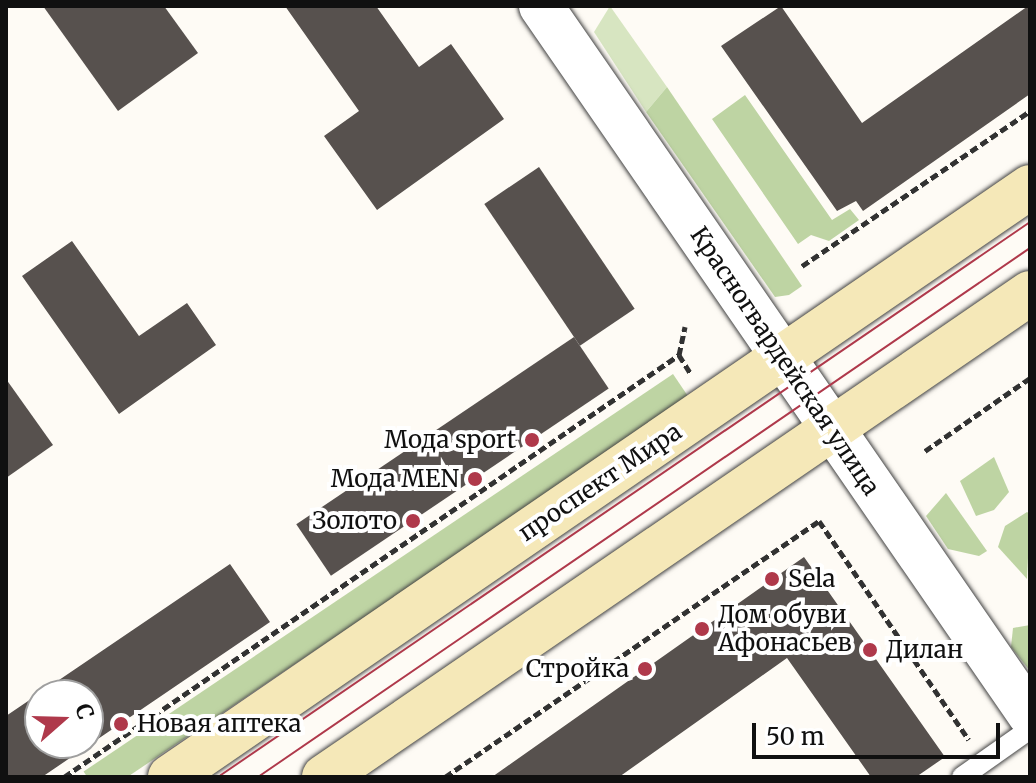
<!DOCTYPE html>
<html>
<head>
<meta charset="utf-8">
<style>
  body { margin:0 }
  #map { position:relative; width:1036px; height:783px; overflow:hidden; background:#fefbf5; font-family:Merriweather,serif }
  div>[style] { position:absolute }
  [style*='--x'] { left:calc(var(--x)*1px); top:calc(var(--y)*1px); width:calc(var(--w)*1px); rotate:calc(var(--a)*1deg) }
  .green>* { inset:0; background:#d7e5c1 }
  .forest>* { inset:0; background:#bed4a3; transform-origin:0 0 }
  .building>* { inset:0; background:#57514e; transform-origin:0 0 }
  .path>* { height:5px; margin-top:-2.5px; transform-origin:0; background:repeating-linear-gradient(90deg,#323232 0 8px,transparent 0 12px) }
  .roads { filter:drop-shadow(0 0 2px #434343) drop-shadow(0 0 2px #434343) }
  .service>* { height:20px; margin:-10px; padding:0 10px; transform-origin:10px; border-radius:10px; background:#fff }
  .tertiary>* { height:44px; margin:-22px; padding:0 22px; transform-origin:22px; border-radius:22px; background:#fff }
  .secondary>* { height:44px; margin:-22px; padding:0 22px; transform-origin:22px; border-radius:22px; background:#f5e8b8 }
  .tram>* { height:2px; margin:-1px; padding:0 1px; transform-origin:1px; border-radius:1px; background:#af394b }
  .dots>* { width:22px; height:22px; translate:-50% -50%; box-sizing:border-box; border:4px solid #fff; border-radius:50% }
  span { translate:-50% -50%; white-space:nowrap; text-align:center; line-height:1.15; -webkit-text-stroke:8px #fff; paint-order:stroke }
  .street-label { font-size:24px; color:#101010 }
  .poi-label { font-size:24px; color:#101010 }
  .right { translate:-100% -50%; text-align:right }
  .left { translate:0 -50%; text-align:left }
  .frame { position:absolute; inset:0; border:8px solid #101010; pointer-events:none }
  .north { position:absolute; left:24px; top:679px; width:80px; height:80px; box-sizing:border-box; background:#fff; border:2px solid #9f9f9f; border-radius:50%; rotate:70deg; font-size:22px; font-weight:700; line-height:32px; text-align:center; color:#101010 }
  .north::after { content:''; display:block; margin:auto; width:28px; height:36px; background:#af394b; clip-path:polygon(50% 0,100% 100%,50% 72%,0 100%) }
  .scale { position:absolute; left:752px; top:723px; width:248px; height:36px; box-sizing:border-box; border:4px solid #101010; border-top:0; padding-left:10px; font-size:24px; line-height:28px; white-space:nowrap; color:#101010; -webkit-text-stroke:6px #fff; paint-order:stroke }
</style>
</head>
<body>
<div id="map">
  <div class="green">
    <i style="clip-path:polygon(610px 6px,667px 87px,646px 112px,594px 32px)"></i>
  </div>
  <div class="forest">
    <i style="clip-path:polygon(667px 87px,802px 286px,789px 295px,775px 297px,646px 112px)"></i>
    <i style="clip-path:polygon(745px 95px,832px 220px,850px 209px,859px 220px,829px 241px,811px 235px,798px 244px,712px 119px)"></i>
    <i style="left:673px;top:374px;width:29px;height:711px;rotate:56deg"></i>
    <i style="clip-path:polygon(994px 457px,1009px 492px,994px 510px,976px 516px,960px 481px)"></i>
    <i style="clip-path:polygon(946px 493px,987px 551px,979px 556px,948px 549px,926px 516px)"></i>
    <i style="clip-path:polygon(1027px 512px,1030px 514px,1027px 579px,998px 547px,1005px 526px)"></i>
    <i style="clip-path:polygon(1030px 625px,1030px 671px,1011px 647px,1013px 628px)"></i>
  </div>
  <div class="building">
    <i style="clip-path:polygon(43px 6px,164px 6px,198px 53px,118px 111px)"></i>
    <i style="clip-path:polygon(285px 6px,376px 6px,419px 67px,451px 44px,504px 119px,377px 210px,324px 136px,359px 111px)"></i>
    <i style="clip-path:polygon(781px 6px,862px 123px,1028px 6px,1030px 94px,863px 211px,856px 201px,837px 211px,721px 46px)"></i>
    <i style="left:539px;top:167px;width:171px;height:66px;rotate:56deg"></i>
    <i style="clip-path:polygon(72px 241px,139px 336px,187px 303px,216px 345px,119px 414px,22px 276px)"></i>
    <i style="left:574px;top:337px;width:62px;height:335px;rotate:56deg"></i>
    <i style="clip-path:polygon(6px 379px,53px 445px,6px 478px)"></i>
    <i style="clip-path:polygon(804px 557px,945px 757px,916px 777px,871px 777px,787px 658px,619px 777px,492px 777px)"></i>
    <i style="clip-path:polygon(evenodd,230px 564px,270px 622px,42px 777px,6px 777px,6px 716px,230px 564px,40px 695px,88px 695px,88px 743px,40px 743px,40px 695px)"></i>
  </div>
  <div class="path">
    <i style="--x:802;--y:266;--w:276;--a:-34.2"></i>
    <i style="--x:679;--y:355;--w:22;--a:58"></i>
    <i style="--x:925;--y:451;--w:128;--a:-34.8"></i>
    <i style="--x:64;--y:777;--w:746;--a:-34.46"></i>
    <i style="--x:679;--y:355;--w:29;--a:-78"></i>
    <i style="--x:445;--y:777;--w:453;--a:-34.4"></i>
    <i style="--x:819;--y:521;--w:265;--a:55.6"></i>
  </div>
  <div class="roads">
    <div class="service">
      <i style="--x:962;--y:777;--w:83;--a:-35.2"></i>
    </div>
    <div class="tertiary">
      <i style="--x:541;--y:6;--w:861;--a:55.41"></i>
    </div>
    <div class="secondary">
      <i style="--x:170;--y:777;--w:1043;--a:-34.45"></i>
      <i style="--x:324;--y:777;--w:856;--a:-34.43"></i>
    </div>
  </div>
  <div class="tram">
    <i style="--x:218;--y:777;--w:984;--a:-34.35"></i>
    <i style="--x:258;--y:777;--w:936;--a:-34.42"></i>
  </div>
  <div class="dots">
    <i style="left:532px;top:440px;background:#af394b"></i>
    <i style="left:475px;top:479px;background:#af394b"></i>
    <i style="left:413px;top:521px;background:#af394b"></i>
    <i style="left:772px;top:579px;background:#af394b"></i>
    <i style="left:702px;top:629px;background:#af394b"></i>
    <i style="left:870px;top:650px;background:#af394b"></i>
    <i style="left:645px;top:669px;background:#af394b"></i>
    <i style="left:121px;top:724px;background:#af394b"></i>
  </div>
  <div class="street-label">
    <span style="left:785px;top:361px;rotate:56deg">Красногвардейская улица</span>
    <span style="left:600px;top:482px;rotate:-34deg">проспект Мира</span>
  </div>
  <div class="poi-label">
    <span class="right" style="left:516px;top:440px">Мода sport</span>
    <span class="right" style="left:459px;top:479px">Мода MEN</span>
    <span class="right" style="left:397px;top:521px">Золото</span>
    <span class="left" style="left:788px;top:579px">Sela</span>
    <span class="left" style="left:718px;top:629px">Дом обуви<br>Афонасьев</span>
    <span class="left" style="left:886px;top:650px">Дилан</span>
    <span class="right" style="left:629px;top:669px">Стройка</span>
    <span class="left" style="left:137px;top:724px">Новая аптека</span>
  </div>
  <div class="frame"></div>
  <div class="north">С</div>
  <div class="scale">50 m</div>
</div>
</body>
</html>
